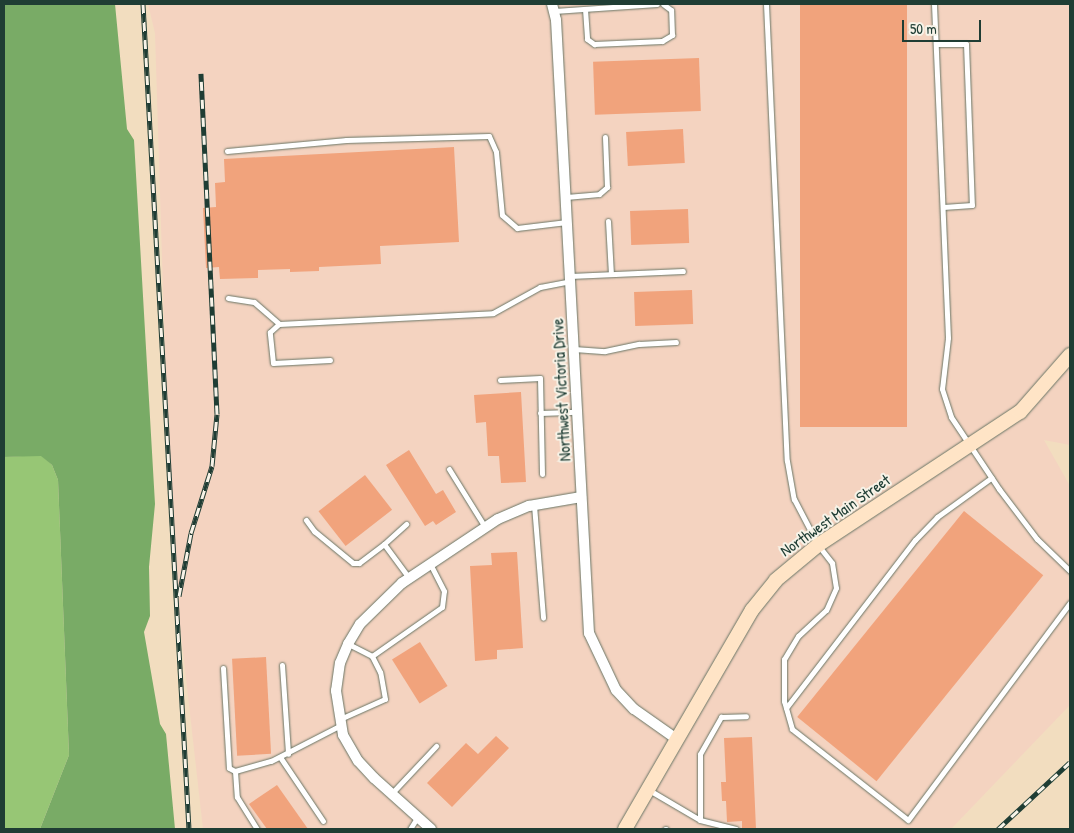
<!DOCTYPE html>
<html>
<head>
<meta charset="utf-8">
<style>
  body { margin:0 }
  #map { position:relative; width:1074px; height:833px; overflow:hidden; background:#f2ddbf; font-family:"Patrick Hand",sans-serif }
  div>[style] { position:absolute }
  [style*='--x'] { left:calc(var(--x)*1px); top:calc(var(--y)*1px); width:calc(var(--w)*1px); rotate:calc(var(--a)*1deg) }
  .built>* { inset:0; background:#f4d3c0 }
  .green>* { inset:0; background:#97c675 }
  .forest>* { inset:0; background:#79ab66 }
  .building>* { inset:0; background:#f1a37c; transform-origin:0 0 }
  .roads { filter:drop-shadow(0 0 1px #697565) drop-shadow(0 0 1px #697565) }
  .lane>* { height:5px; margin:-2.5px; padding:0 2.5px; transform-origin:2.5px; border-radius:2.5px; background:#fff }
  .street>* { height:10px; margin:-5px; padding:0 5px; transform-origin:5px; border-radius:5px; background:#fff }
  .secondary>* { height:14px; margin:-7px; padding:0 7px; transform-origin:7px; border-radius:7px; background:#ffe4c6 }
  .rail>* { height:5px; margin-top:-2.5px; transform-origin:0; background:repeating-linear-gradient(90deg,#f7f3e8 0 9px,#1f3d34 0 18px); box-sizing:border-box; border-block:1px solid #1f3d34 }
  span { translate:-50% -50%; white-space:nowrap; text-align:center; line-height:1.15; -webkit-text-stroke:4px #f7f3e8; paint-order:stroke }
  .street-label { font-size:16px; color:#1f3d34 }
  .frame { position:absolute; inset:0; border:5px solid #1f3d34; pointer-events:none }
  .scale { position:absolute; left:902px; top:20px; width:79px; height:22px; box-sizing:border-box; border:2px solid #1f3d34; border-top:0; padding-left:6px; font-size:15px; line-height:18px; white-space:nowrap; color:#1f3d34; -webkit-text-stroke:4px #f7f3e8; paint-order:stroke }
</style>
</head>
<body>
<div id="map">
  <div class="built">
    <i style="clip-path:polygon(148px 4px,1070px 4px,1070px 445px,1044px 440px,1070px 486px,1070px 705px,951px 829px,203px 829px,171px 545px,155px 33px)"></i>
  </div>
  <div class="green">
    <i style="clip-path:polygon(41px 455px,52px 465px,58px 480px,69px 755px,40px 829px,4px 829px,4px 457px)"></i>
  </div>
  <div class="forest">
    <i style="clip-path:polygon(4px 4px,115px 4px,127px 129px,134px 140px,155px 504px,149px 567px,150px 616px,144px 632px,160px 724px,166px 734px,175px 829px,40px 829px,69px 755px,58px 480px,52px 465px,41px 456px,4px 457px)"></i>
  </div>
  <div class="building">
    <i style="left:800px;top:4px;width:107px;height:423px"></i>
    <i style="left:699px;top:58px;width:53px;height:106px;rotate:88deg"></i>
    <i style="left:683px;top:129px;width:34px;height:57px;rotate:87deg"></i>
    <i style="clip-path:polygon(454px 147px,459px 242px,380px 246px,381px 264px,319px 267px,319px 271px,290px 272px,290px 269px,258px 270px,258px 278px,220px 279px,219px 267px,206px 268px,203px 208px,216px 207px,215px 183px,225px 182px,224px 159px)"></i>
    <i style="left:688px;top:209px;width:34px;height:58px;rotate:88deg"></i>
    <i style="left:692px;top:290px;width:34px;height:58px;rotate:88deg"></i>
    <i style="clip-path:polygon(521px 392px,526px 482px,501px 483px,499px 456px,488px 456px,486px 422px,476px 423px,474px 395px)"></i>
    <i style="clip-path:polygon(409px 450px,436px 494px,443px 490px,456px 512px,436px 525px,433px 521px,425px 526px,386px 465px)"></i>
    <i style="left:365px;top:475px;width:44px;height:59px;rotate:52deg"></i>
    <i style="left:964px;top:511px;width:102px;height:265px;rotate:39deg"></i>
    <i style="clip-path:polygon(517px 552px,523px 648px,497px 650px,497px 659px,475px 661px,470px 566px,492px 565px,491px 553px)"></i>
    <i style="left:420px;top:642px;width:52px;height:33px;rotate:58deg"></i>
    <i style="left:266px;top:657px;width:97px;height:34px;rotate:87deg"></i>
    <i style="clip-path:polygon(496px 736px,509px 748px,452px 807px,427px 783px,466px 743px,478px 754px)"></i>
    <i style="clip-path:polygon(752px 737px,756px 829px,742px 829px,742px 821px,727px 822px,726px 801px,722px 801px,721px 782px,726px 782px,724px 738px)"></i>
    <i style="clip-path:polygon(277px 785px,308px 829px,267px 829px,249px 804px)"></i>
  </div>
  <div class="roads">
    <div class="lane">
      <i style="--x:766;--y:4;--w:457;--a:87.4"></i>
      <i style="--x:787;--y:461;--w:39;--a:80"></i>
      <i style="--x:794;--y:499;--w:52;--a:62.4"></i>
      <i style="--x:818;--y:545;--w:23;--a:52"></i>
      <i style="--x:832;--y:563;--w:25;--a:81"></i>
      <i style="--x:836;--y:588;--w:24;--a:114"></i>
      <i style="--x:826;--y:610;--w:38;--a:137"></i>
      <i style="--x:798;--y:636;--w:27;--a:121"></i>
      <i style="--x:784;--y:659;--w:42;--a:90"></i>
      <i style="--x:784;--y:701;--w:29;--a:74"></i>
      <i style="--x:792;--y:729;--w:147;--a:38.1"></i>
      <i style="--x:908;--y:820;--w:271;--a:-53.3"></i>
      <i style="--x:934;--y:4;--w:334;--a:87.6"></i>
      <i style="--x:948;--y:338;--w:51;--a:96.7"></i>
      <i style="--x:942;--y:389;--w:29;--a:72"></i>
      <i style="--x:951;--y:417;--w:87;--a:56.3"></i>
      <i style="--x:999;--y:489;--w:63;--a:52.8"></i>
      <i style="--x:1037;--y:539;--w:46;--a:44.1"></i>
      <i style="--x:585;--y:9;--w:30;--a:86"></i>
      <i style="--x:587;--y:39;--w:9;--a:36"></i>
      <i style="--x:594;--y:44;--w:68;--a:-2.5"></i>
      <i style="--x:662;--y:41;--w:12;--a:-31"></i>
      <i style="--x:672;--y:35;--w:25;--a:-92"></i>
      <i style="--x:671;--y:10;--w:10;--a:-143"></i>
      <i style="--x:554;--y:11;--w:103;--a:-3.9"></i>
      <i style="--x:936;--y:44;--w:30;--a:0"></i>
      <i style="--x:966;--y:44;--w:161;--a:87.9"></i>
      <i style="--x:972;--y:205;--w:29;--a:176"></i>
      <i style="--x:227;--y:151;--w:120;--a:-5.3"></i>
      <i style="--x:346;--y:140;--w:143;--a:-1.6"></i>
      <i style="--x:489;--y:136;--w:17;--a:66"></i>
      <i style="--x:496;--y:152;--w:63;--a:84.6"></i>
      <i style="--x:502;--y:215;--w:20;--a:41"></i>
      <i style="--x:517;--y:228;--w:50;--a:-6.8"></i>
      <i style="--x:566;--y:197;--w:33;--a:-5"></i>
      <i style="--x:599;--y:194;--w:11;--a:-41"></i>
      <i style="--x:607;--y:187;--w:50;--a:-92.3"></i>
      <i style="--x:608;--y:221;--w:53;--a:86.8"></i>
      <i style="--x:570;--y:276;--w:113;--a:-2.5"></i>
      <i style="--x:228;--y:298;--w:26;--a:9"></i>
      <i style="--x:254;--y:302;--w:33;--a:41"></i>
      <i style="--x:574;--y:349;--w:31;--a:4"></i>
      <i style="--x:605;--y:351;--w:35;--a:-12"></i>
      <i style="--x:639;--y:344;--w:37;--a:-3"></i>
      <i style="--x:330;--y:360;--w:57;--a:177"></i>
      <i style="--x:273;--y:363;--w:31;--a:-96"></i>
      <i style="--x:270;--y:332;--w:12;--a:-42"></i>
      <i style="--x:279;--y:324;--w:214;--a:-2.9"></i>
      <i style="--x:493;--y:313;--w:54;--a:-29"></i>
      <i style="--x:540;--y:287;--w:31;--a:-11"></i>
      <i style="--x:500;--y:380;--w:40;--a:-2.9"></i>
      <i style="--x:540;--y:378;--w:96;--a:88.8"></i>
      <i style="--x:540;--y:413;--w:37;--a:-2"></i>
      <i style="--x:449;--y:469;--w:68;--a:58.2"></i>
      <i style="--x:534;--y:505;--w:113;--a:85.4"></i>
      <i style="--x:306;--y:520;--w:14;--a:54"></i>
      <i style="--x:314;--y:531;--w:50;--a:39.4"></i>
      <i style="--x:353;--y:563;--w:6;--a:0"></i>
      <i style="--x:359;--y:563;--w:31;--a:-37"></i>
      <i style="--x:384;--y:544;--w:42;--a:53.7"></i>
      <i style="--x:384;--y:544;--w:30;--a:-42"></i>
      <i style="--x:372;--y:656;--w:85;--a:-35"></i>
      <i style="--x:442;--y:607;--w:16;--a:-83"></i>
      <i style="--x:444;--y:591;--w:30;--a:-117"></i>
      <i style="--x:282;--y:665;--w:89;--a:86.1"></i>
      <i style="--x:223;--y:668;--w:100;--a:86.6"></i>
      <i style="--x:229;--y:768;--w:7;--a:27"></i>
      <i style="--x:235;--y:771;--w:37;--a:-16"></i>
      <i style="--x:271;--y:761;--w:79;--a:-27.2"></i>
      <i style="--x:786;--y:708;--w:212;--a:-52.5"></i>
      <i style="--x:915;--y:540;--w:32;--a:-46"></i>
      <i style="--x:937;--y:517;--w:67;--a:-35.8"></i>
      <i style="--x:340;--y:719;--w:49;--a:-24"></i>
      <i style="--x:385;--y:699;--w:27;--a:-100"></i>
      <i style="--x:380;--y:672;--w:18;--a:-117"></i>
      <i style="--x:372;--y:656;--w:27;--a:-153"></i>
      <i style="--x:280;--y:757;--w:77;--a:56.1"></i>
      <i style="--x:235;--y:771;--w:26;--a:86"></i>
      <i style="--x:237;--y:797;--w:38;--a:58"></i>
      <i style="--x:649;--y:790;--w:59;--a:30.5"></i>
      <i style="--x:700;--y:820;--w:66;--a:-90"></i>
      <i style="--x:700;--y:754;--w:43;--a:-60.4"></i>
      <i style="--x:721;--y:717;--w:25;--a:-2"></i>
      <i style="--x:391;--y:794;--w:66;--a:-46.8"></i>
      <i style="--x:700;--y:820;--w:37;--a:14"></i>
      <i style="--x:410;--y:829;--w:13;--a:-58"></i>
      <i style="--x:665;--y:829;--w:1;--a:0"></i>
    </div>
    <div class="street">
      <i style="--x:552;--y:4;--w:16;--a:76"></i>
      <i style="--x:556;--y:20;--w:614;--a:86.92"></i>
      <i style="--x:589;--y:633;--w:63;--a:64.7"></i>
      <i style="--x:616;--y:690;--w:26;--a:47"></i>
      <i style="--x:634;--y:709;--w:54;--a:35.2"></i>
      <i style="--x:431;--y:829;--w:76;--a:-138.2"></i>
      <i style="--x:374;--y:778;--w:23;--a:-133"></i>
      <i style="--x:358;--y:761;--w:30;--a:-120"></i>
      <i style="--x:343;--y:735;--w:45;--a:-99"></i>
      <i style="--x:336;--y:691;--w:28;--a:-82"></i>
      <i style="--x:340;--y:663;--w:21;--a:-67"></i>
      <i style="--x:348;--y:644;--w:23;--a:-59"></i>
      <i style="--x:360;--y:624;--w:59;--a:-44.3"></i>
      <i style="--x:402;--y:583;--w:115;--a:-33.7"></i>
      <i style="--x:498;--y:519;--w:34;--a:-23"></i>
      <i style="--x:529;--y:506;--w:53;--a:-9.8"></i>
    </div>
    <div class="secondary">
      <i style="--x:625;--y:829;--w:253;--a:-59.9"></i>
      <i style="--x:752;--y:610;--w:38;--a:-51"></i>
      <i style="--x:776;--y:580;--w:55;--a:-39.8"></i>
      <i style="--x:818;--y:545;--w:242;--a:-33.4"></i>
      <i style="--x:1020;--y:412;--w:76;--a:-48.7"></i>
    </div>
  </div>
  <div class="rail">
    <i style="--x:143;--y:4;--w:826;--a:86.81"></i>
    <i style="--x:179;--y:596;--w:64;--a:-79.2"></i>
    <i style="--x:191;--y:533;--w:70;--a:-72.6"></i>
    <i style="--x:212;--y:466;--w:52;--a:-84.5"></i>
    <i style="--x:217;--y:414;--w:341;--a:-92.7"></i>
    <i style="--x:998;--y:829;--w:98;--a:-42.9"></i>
  </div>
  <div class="street-label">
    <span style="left:561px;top:390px;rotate:-93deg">Northwest Victoria Drive</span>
    <span style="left:835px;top:515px;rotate:-35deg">Northwest Main Street</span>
  </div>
  <div class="frame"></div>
  <div class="scale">50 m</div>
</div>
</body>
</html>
